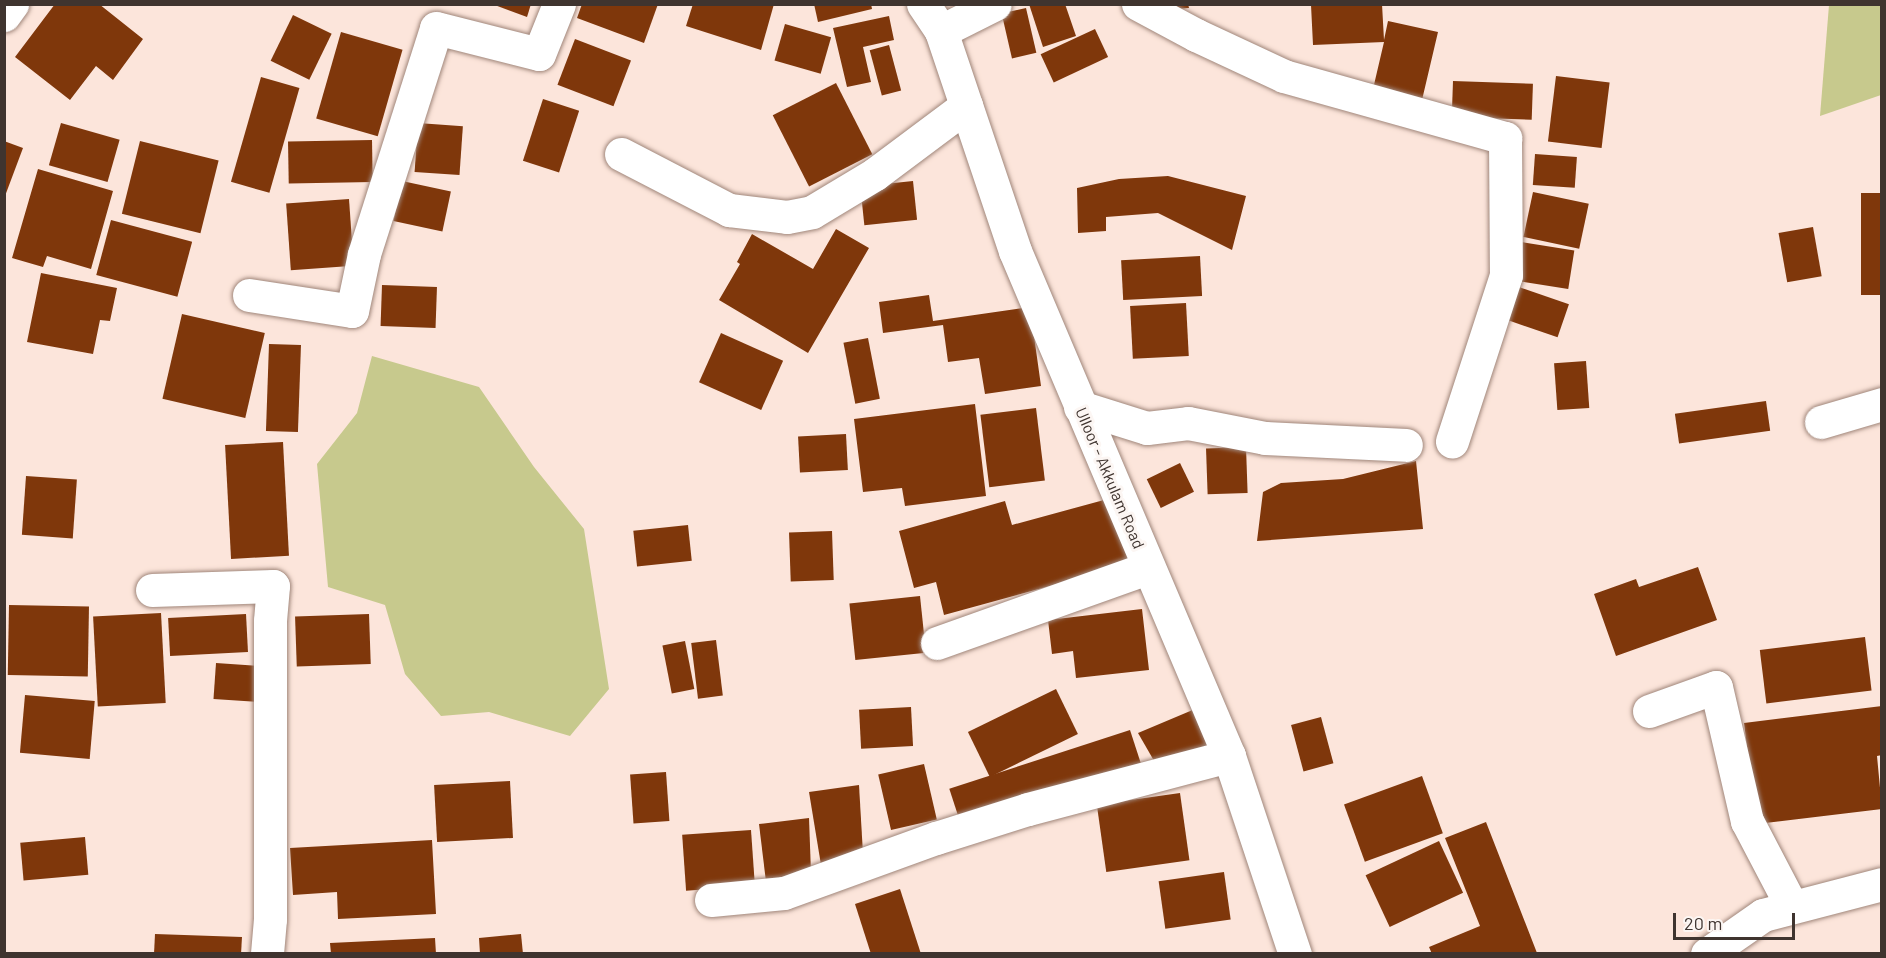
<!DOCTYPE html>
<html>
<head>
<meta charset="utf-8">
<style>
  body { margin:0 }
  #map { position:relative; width:1886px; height:958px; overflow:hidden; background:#fce5db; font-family:Barlow,sans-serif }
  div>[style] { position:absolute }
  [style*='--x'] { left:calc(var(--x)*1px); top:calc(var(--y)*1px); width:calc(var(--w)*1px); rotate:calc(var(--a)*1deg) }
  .green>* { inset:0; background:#c7c98d }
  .building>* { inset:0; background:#7f370b; transform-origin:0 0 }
  .roads { filter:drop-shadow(0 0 2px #a0867a) drop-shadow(0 0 2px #a0867a) }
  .minor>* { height:33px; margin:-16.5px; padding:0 16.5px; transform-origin:16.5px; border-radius:16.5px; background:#fff }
  .major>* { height:33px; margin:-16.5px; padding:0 16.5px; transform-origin:16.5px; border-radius:16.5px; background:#fff }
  span { translate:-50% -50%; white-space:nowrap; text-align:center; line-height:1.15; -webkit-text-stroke:6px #fcf6f3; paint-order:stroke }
  .street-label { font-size:16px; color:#3f342f }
  .frame { position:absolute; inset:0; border:6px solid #3f342f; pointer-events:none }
  .scale { position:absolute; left:1673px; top:913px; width:122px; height:27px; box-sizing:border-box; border:3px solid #3f342f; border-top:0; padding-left:8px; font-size:18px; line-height:21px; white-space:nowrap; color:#3f342f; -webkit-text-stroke:4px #fcf6f3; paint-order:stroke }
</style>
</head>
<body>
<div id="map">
  <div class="green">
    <i style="clip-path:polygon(1829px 5px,1881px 5px,1881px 95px,1820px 116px)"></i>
    <i style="clip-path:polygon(372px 356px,479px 387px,534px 467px,584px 529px,609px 689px,570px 736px,489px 712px,441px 716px,405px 674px,385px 605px,328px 587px,317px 464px,357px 413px)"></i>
  </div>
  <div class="building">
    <i style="clip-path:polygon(55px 4px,99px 4px,143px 39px,113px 80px,96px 66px,70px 100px,15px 57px)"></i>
    <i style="clip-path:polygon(492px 4px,531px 4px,527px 17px)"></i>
    <i style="clip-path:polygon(582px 4px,658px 4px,644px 43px,577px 18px)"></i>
    <i style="clip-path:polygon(693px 4px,774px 4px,761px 50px,686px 26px)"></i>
    <i style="clip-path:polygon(814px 4px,871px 4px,872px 9px,818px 22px)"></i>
    <i style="clip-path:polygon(1029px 4px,1065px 4px,1076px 36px,1043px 47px)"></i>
    <i style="clip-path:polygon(1160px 4px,1188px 4px,1189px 8px,1160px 10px)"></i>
    <i style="clip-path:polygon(1327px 4px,1382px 4px,1384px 40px,1388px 21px,1438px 32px,1422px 100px,1373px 89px,1384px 42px,1313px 45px,1311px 5px)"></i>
    <i style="left:1026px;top:8px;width:46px;height:25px;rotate:77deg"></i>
    <i style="left:293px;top:15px;width:43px;height:51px;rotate:26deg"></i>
    <i style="clip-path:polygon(889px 16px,894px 40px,863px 47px,871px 82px,847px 87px,833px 28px)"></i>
    <i style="left:785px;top:24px;width:48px;height:38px;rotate:16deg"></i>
    <i style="left:1095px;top:29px;width:31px;height:60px;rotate:65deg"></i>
    <i style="left:341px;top:32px;width:64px;height:90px;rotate:16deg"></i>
    <i style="left:575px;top:39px;width:60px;height:49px;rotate:21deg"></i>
    <i style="left:889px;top:45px;width:47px;height:20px;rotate:75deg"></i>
    <i style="left:1556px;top:76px;width:54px;height:66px;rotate:7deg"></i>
    <i style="left:261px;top:77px;width:40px;height:109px;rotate:16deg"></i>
    <i style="left:1453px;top:81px;width:80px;height:36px;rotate:2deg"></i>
    <i style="left:836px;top:83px;width:80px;height:71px;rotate:63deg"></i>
    <i style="left:543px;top:99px;width:38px;height:65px;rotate:18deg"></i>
    <i style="left:61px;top:123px;width:61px;height:44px;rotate:16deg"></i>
    <i style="left:418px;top:123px;width:45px;height:49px;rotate:4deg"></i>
    <i style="left:372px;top:140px;width:42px;height:84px;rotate:89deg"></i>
    <i style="clip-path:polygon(4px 141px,23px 148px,5px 196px,4px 196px)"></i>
    <i style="left:140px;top:141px;width:81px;height:75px;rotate:14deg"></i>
    <i style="left:1535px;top:154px;width:42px;height:31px;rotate:4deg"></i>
    <i style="clip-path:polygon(38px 169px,113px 191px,91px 269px,47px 256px,43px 267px,12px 258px)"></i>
    <i style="clip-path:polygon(1168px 176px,1246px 196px,1232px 250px,1158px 213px,1106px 217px,1106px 231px,1078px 233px,1077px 188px,1119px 179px)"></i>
    <i style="left:402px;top:181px;width:50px;height:41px;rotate:12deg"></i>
    <i style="left:913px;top:181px;width:39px;height:53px;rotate:84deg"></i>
    <i style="left:1533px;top:192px;width:57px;height:46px;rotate:12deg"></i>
    <i style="left:1861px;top:193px;width:21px;height:102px"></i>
    <i style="left:349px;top:199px;width:67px;height:63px;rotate:86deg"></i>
    <i style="left:111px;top:220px;width:84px;height:57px;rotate:15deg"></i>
    <i style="left:1813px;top:227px;width:50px;height:35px;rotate:80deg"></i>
    <i style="clip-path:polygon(836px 229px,869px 248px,808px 353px,719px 300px,740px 264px,737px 262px,752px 234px,813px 269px)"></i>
    <i style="left:1521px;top:242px;width:54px;height:39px;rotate:9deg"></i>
    <i style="left:1200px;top:256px;width:40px;height:79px;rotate:87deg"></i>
    <i style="clip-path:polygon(41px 273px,117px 288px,110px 321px,100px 320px,93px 354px,27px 342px)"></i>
    <i style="left:382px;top:285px;width:55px;height:41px;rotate:2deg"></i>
    <i style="left:1516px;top:286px;width:56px;height:35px;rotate:19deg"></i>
    <i style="clip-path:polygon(929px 295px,933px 321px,1030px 307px,1041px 386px,985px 394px,979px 358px,948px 362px,943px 325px,883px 333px,879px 302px)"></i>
    <i style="left:1186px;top:303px;width:53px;height:56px;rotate:87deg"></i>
    <i style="left:182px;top:314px;width:85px;height:87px;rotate:13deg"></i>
    <i style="left:721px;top:333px;width:68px;height:54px;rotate:24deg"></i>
    <i style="left:868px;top:338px;width:62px;height:25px;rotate:79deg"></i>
    <i style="left:269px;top:344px;width:32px;height:87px;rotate:2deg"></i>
    <i style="left:1586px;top:361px;width:47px;height:32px;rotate:86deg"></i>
    <i style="left:1766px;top:401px;width:30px;height:92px;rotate:82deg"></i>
    <i style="clip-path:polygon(975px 404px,986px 496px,905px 506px,902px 488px,863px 492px,854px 419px)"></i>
    <i style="left:1036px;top:408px;width:73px;height:56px;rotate:83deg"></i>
    <i style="left:846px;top:434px;width:36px;height:48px;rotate:87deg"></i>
    <i style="left:283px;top:442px;width:114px;height:58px;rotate:87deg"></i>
    <i style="left:1246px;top:447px;width:46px;height:40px;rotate:88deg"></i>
    <i style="clip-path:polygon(1416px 461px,1423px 529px,1257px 541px,1263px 492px,1281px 483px,1343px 479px)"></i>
    <i style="left:1180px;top:463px;width:32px;height:37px;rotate:64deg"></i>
    <i style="left:26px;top:476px;width:51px;height:59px;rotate:4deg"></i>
    <i style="clip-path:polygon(1115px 497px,1133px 563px,944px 615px,936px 582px,914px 588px,899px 531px,1005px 501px,1012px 525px)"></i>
    <i style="left:688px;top:525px;width:36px;height:55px;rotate:84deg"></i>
    <i style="left:832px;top:531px;width:49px;height:43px;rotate:88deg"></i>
    <i style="clip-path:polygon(1698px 567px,1717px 620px,1616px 656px,1594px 594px,1636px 579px,1639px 587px)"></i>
    <i style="left:920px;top:596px;width:57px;height:71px;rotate:84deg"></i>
    <i style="left:9px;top:605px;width:80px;height:70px;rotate:1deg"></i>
    <i style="clip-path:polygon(1142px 609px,1149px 670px,1076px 678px,1073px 651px,1052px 654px,1048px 620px)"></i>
    <i style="left:161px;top:613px;width:90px;height:68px;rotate:87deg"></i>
    <i style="left:246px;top:614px;width:38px;height:78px;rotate:87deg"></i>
    <i style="left:369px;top:614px;width:50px;height:74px;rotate:88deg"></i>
    <i style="left:1865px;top:637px;width:54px;height:106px;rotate:83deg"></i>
    <i style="left:716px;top:640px;width:56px;height:25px;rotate:83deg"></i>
    <i style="left:685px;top:641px;width:49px;height:23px;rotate:79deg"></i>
    <i style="left:216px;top:663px;width:42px;height:36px;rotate:4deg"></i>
    <i style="left:1056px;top:689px;width:50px;height:98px;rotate:64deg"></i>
    <i style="left:25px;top:695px;width:70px;height:58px;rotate:5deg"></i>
    <i style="clip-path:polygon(1882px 706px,1882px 755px,1877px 756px,1882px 809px,1757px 824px,1744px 723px)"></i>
    <i style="left:911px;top:707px;width:39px;height:52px;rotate:87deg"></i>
    <i style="clip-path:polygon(1195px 709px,1211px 748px,1157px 766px,1138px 733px)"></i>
    <i style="left:1321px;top:717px;width:48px;height:31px;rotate:75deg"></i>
    <i style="left:1130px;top:730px;width:35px;height:190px;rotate:72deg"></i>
    <i style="left:924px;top:764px;width:57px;height:47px;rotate:77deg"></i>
    <i style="left:666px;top:772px;width:49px;height:36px;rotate:86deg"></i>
    <i style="left:1422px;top:776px;width:61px;height:83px;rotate:70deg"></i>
    <i style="left:510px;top:781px;width:57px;height:76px;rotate:87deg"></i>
    <i style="clip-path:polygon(859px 785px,863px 854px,822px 871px,809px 792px)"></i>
    <i style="left:1180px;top:793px;width:68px;height:84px;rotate:82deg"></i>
    <i style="clip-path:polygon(809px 818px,811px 873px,767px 890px,759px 824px)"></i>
    <i style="clip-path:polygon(1486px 822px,1537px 953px,1432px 954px,1429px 947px,1480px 926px,1445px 838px)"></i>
    <i style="left:751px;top:830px;width:56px;height:69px;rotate:86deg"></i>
    <i style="left:85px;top:837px;width:38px;height:65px;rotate:85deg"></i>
    <i style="clip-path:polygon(432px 840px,436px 914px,338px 919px,337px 892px,293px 895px,290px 848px)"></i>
    <i style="left:1439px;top:841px;width:57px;height:81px;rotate:65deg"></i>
    <i style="left:1224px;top:872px;width:48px;height:66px;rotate:82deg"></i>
    <i style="clip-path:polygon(900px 889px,921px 954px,871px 954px,855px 904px)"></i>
    <i style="clip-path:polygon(155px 934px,242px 937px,241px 954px,154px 954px)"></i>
    <i style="clip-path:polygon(521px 934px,523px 954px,480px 954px,479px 938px)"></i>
    <i style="clip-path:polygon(435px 938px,436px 954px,331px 954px,330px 943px)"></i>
  </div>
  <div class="roads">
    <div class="minor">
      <i style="--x:1138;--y:4;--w:66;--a:28.1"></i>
      <i style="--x:1196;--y:35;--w:97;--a:25"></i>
      <i style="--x:1284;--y:76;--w:230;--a:15.7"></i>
      <i style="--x:1505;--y:138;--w:137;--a:89.6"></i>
      <i style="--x:1506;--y:275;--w:175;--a:108"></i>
      <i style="--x:4;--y:15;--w:14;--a:-54"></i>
      <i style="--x:941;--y:31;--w:60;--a:-26.6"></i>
      <i style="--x:621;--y:154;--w:122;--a:27.4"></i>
      <i style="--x:729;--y:210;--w:58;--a:6.9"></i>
      <i style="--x:787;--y:217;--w:25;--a:-11"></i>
      <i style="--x:812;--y:212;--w:74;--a:-31.1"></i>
      <i style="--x:875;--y:174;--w:114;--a:-36.8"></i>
      <i style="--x:249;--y:295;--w:104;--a:8.8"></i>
      <i style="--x:352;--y:311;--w:58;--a:-78.1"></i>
      <i style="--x:364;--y:254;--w:237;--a:-72.3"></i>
      <i style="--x:436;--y:28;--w:106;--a:14.2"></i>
      <i style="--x:539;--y:54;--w:54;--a:-68.2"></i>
      <i style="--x:1080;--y:407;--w:70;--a:17.4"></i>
      <i style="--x:1147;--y:428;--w:41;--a:-7"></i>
      <i style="--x:1188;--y:423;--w:78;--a:11"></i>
      <i style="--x:1265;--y:438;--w:141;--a:2.8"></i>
      <i style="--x:1821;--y:422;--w:64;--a:-16.4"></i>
      <i style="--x:152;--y:590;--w:121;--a:-1.9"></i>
      <i style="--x:273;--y:586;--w:35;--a:95"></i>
      <i style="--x:270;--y:621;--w:298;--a:90"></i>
      <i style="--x:270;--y:919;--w:35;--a:95"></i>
      <i style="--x:937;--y:643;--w:224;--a:-19.6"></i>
      <i style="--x:1649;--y:711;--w:71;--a:-19.7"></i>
      <i style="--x:1716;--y:687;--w:138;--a:77"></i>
      <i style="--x:1747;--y:821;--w:97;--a:62.4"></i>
      <i style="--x:711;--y:900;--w:73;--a:-5.5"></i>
      <i style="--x:784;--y:893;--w:162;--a:-19.9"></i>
      <i style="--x:936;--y:838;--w:96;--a:-17.5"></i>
      <i style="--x:1028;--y:809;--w:208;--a:-14.8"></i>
      <i style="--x:1707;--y:954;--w:68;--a:-34.9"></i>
      <i style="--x:1763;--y:915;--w:123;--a:-14.6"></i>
    </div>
    <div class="major">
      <i style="--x:923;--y:4;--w:32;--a:56"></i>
      <i style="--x:941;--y:31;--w:232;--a:71.4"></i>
      <i style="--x:1015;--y:251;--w:548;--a:67.03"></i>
      <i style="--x:1229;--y:756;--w:209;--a:71.6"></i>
    </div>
  </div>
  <div class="street-label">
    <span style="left:1110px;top:478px;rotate:67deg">Ulloor - Akkulam Road</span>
  </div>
  <div class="frame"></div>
  <div class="scale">20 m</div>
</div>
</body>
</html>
